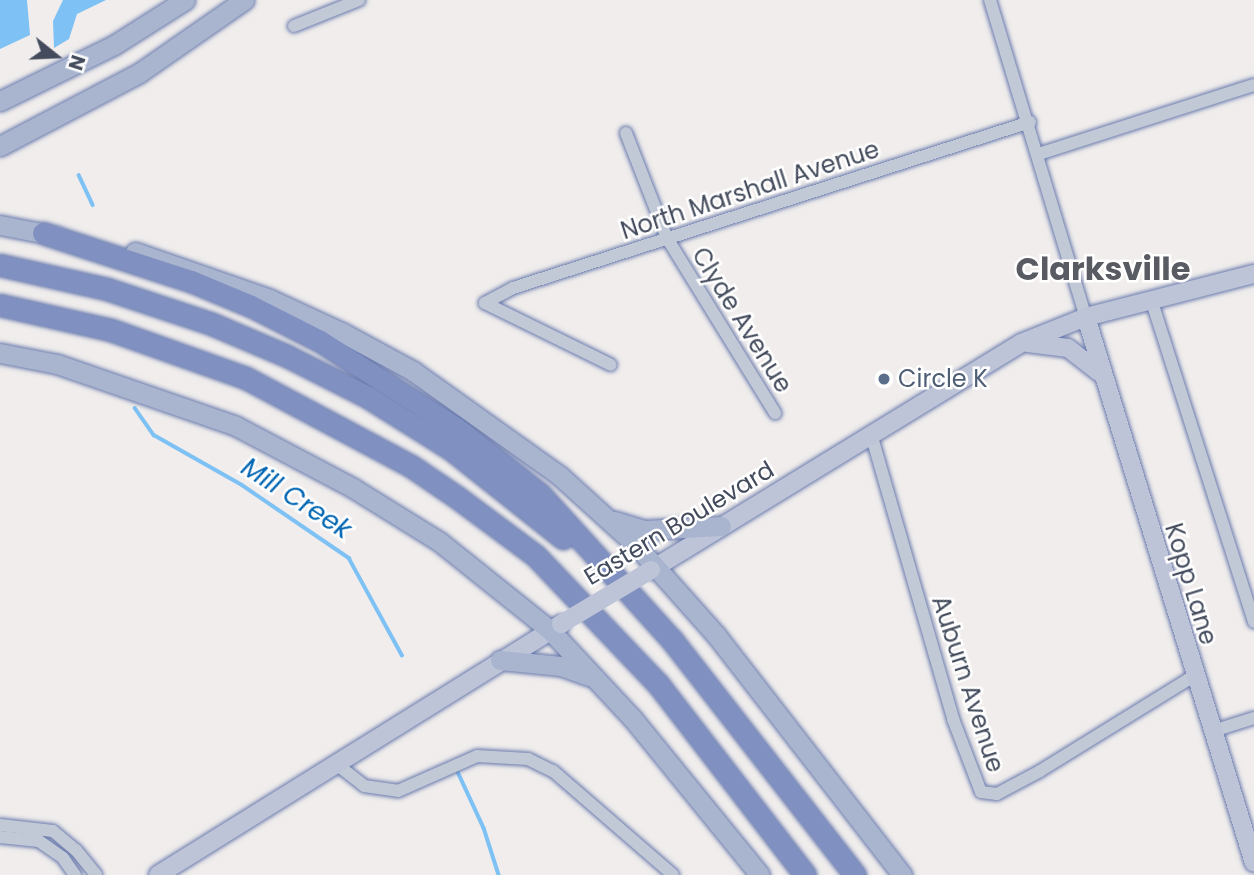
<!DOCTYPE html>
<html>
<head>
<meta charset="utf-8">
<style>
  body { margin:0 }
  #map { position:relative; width:1254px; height:875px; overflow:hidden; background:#f0edec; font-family:Poppins,sans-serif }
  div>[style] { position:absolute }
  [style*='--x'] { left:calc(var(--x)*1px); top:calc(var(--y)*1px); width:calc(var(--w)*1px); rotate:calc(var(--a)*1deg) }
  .water>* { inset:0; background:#7ec1f4 }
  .stream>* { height:3.5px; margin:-1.75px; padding:0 1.75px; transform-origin:1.75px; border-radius:1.75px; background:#7ec1f4 }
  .roads { filter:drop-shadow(0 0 2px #6a7bad) drop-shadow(0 0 2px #6a7bad) }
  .street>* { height:12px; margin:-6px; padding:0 6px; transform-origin:6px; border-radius:6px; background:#c1c8d6 }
  .secondary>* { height:18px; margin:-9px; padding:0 9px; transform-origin:9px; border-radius:9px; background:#bdc4d8 }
  .primary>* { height:19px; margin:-9.5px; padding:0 9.5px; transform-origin:9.5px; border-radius:9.5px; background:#a9b4cf }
  .highway>* { height:21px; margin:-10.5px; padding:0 10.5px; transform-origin:10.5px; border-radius:10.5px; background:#7f90c1 }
  .secondary-bridge>* { height:18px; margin:-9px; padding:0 9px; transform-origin:9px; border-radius:9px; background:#bdc4d8 }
  .dots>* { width:19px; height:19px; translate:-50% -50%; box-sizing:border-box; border:4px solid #fff; border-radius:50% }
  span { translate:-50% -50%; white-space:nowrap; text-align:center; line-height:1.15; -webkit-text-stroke:5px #fff; paint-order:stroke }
  .street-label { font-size:24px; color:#434b5c }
  .service-label { font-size:24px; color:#4e5e75 }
  .left { translate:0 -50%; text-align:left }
  .water-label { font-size:26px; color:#0065b2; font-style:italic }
  .district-label { font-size:32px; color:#595b63; font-weight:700 }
  .north { position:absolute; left:21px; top:21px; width:70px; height:70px; -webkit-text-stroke:5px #fff; paint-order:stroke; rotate:108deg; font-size:19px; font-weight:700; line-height:28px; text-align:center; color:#434b5c }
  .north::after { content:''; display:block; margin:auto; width:24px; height:32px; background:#434b5c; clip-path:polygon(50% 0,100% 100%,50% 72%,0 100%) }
</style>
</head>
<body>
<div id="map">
  <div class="water">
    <i style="clip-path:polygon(0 0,27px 0,30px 35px,0 49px)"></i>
    <i style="clip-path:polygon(63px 0,106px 0,77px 14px,69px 39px,54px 48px,53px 21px)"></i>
  </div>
  <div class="stream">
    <i style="--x:79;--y:175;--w:33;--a:65"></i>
    <i style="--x:135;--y:408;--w:33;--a:55"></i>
    <i style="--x:154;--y:435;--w:101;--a:29.6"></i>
    <i style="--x:242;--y:485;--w:130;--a:34.3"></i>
    <i style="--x:349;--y:558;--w:111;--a:61.3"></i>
    <i style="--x:458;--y:772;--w:62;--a:65.1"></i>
    <i style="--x:484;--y:828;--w:49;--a:72.3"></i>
  </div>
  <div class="roads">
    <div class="street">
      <i style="--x:990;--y:0;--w:331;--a:73.2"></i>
      <i style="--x:294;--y:26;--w:70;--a:-21.8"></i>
      <i style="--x:626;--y:133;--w:113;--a:68.7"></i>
      <i style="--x:667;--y:238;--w:206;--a:58.3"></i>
      <i style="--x:1039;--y:154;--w:226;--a:-17.8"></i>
      <i style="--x:1151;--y:299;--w:339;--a:72.3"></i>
      <i style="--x:485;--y:303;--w:32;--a:-28"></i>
      <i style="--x:513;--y:288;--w:543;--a:-17.8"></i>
      <i style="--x:485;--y:303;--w:140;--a:26.2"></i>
      <i style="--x:871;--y:434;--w:297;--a:73.9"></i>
      <i style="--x:953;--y:719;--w:78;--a:69"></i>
      <i style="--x:981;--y:792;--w:16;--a:7"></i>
      <i style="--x:997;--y:794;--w:49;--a:-28.1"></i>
      <i style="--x:1040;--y:771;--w:181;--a:-31.7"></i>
      <i style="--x:1213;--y:731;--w:43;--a:-17.6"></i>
      <i style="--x:335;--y:763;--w:37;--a:38"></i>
      <i style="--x:364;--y:786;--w:34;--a:8"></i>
      <i style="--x:398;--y:791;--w:86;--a:-23.9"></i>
      <i style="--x:477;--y:756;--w:51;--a:3.4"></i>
      <i style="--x:528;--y:759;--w:28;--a:26"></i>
      <i style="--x:553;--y:771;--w:159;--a:40.9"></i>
      <i style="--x:0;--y:825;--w:53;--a:6.5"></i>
      <i style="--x:53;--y:831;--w:30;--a:40"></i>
      <i style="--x:76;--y:850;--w:32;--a:51"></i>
      <i style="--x:0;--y:837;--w:39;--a:6"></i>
      <i style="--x:39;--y:841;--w:29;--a:35"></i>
      <i style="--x:63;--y:858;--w:21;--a:55"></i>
    </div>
    <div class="secondary">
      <i style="--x:1086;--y:317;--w:571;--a:72.9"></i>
      <i style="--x:1028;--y:343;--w:40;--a:7.1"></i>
      <i style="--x:1068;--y:348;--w:39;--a:38"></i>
      <i style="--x:651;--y:570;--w:434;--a:-31.5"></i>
      <i style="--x:1021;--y:343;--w:70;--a:-21.8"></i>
      <i style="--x:1086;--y:317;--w:173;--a:-14.4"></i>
      <i style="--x:158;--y:875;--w:475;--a:-31.9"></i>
    </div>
    <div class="primary">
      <i style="--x:0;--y:101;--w:127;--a:-26.2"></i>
      <i style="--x:114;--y:45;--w:84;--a:-32.4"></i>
      <i style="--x:0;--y:146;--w:157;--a:-27.7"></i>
      <i style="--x:139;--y:73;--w:128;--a:-34.8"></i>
      <i style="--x:0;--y:225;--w:58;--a:10.9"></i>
      <i style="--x:135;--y:252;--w:143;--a:19.2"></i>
      <i style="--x:270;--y:299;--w:81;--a:25"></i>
      <i style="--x:343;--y:333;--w:80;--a:28.5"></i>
      <i style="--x:413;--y:371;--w:181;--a:35.5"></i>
      <i style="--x:560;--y:476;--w:101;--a:42.2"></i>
      <i style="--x:635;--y:544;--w:122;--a:48.3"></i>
      <i style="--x:716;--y:635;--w:304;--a:52.2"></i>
      <i style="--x:0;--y:353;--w:58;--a:10.9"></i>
      <i style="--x:57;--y:364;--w:189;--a:19.1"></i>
      <i style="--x:236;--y:426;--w:132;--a:27.9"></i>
      <i style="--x:353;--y:488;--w:102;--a:31.8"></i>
      <i style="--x:440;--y:542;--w:141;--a:38.7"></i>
      <i style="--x:550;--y:630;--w:122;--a:47"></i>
      <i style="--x:633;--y:719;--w:201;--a:50.9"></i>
      <i style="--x:615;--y:521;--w:30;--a:17"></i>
      <i style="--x:644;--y:530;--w:77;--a:-3"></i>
      <i style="--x:500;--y:660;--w:61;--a:5.6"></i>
      <i style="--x:561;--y:666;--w:29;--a:20"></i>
    </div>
    <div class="highway">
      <i style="--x:43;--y:233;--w:156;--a:18"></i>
      <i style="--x:191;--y:281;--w:65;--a:22.6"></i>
      <i style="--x:251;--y:306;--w:77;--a:26.9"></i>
      <i style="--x:320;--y:341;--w:161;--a:32.6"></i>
      <i style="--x:456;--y:428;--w:107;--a:38.2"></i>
      <i style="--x:540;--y:494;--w:197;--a:47.9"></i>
      <i style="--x:672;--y:640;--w:298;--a:52.1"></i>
      <i style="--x:0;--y:265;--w:110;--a:12.6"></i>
      <i style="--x:107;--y:289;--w:111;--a:18.4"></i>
      <i style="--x:212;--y:324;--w:82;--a:23.1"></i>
      <i style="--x:287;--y:356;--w:91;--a:26.8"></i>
      <i style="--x:368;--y:397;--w:98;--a:32.1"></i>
      <i style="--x:451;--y:449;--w:143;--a:38.5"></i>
      <i style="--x:0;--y:305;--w:114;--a:12.7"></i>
      <i style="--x:111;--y:330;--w:143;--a:19.6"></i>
      <i style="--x:246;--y:378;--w:187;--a:28.1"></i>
      <i style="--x:411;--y:466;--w:57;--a:34.2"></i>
      <i style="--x:458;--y:498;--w:97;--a:36.6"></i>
      <i style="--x:536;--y:556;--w:177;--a:46.4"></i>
      <i style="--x:658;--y:684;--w:241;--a:52.4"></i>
    </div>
  </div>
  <div class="secondary-bridge">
    <i style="--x:561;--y:624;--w:105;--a:-31"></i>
  </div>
  <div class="dots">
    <i style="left:884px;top:379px;background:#5c6f8a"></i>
  </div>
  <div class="street-label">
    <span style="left:750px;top:190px;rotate:-18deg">North Marshall Avenue</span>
    <span style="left:742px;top:320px;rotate:58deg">Clyde Avenue</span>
    <span style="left:679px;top:523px;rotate:-31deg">Eastern Boulevard</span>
    <span style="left:1191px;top:584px;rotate:73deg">Kopp Lane</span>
    <span style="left:968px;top:684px;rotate:72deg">Auburn Avenue</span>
  </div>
  <div class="service-label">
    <span class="left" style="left:898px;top:379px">Circle K</span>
  </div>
  <div class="water-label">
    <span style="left:296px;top:499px;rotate:33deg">Mill Creek</span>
  </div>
  <div class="district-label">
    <span style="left:1103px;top:269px">Clarksville</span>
  </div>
  <div class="north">N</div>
</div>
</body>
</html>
